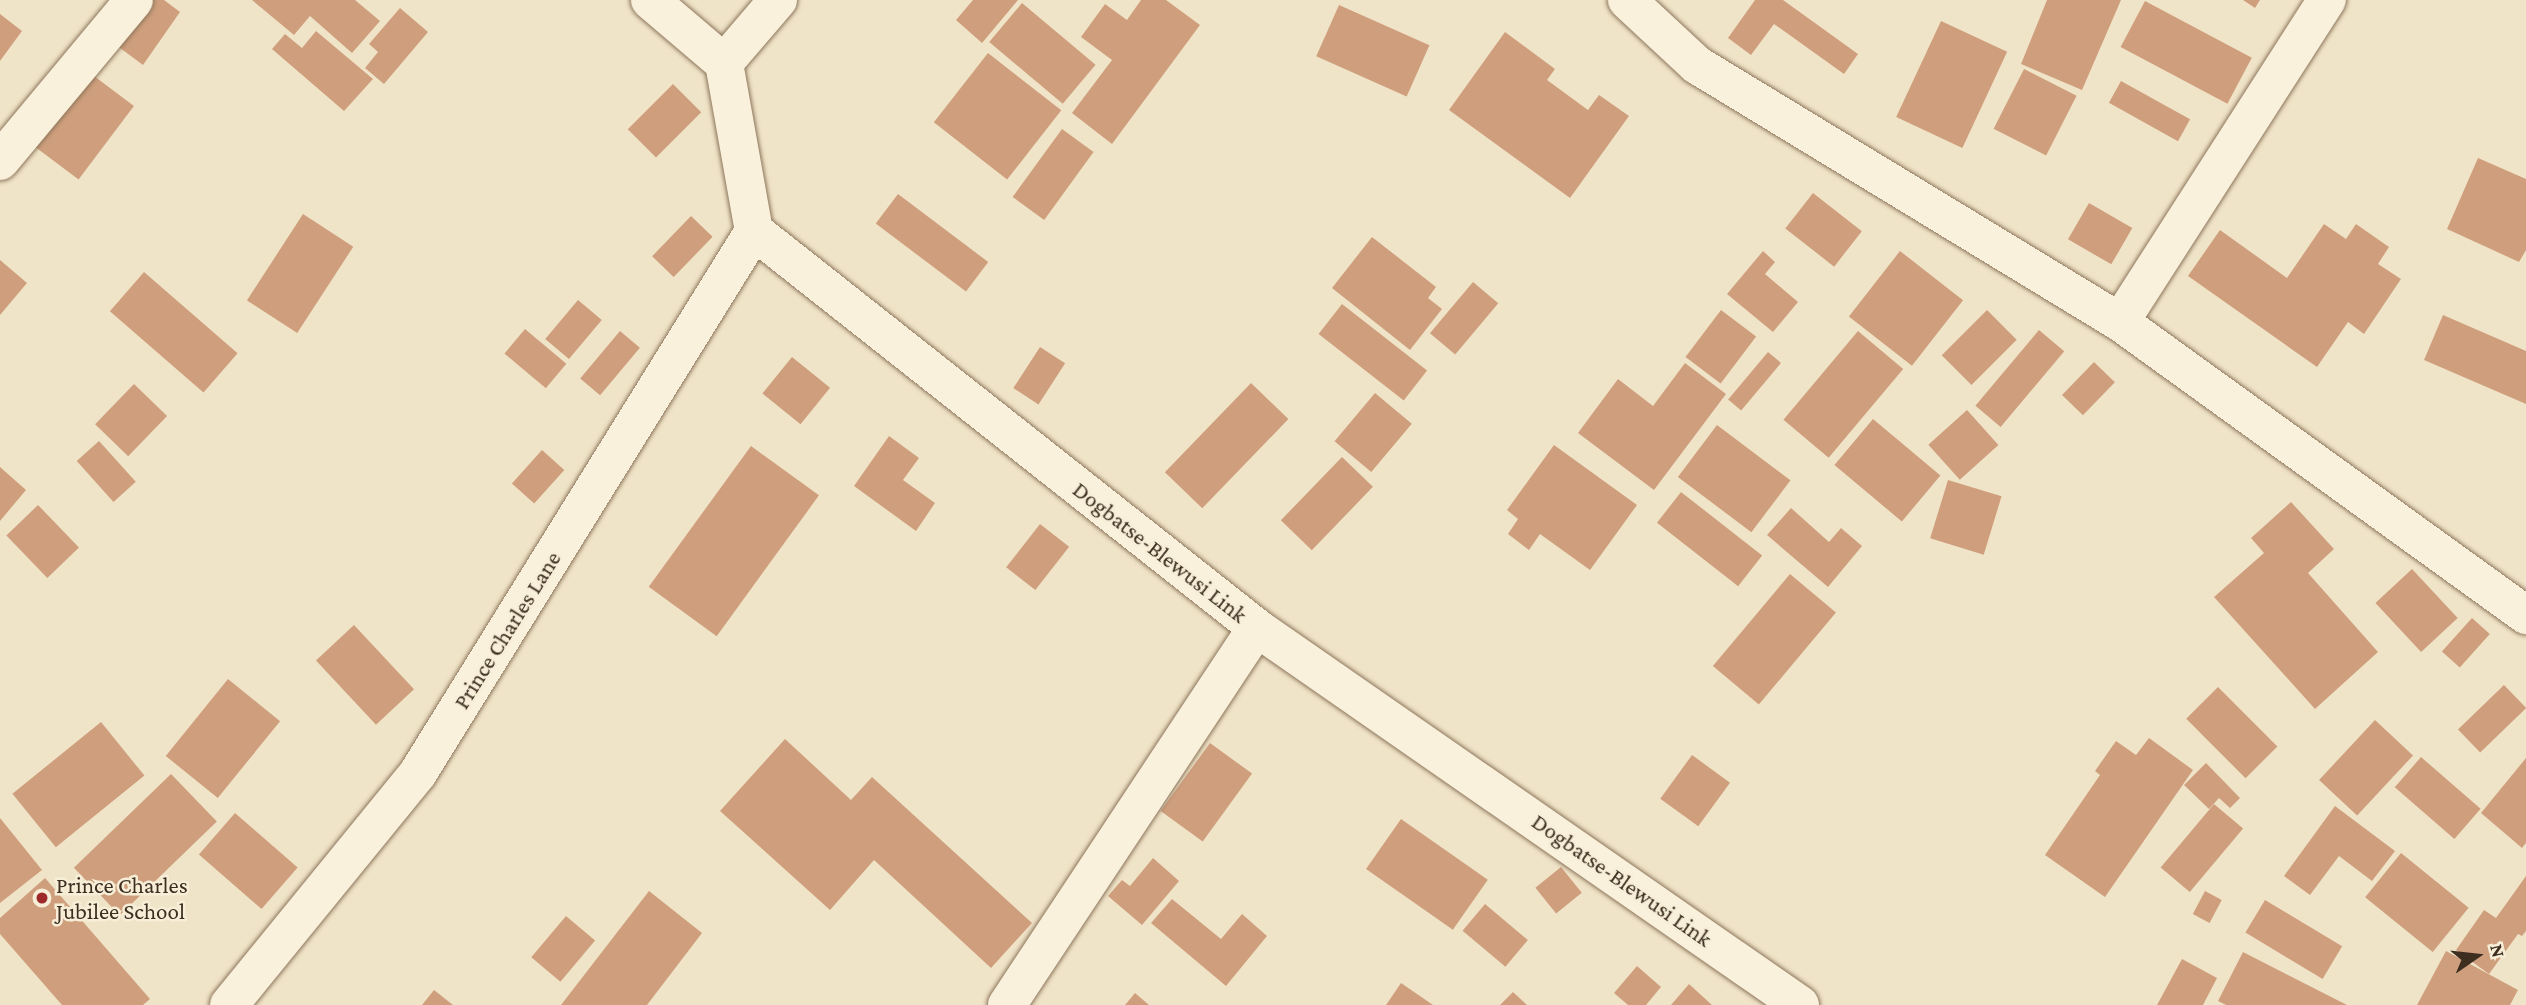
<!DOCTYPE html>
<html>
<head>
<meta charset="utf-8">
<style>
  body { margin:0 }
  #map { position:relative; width:2526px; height:1005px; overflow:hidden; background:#f0e4c8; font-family:"Crimson Pro",serif }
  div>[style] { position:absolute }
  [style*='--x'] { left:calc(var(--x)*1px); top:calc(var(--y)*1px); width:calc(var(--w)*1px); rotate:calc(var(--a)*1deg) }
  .building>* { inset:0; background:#cf9f7d; transform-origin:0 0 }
  .roads { filter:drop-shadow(0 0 2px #8d765c) drop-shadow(0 0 2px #8d765c) }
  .minor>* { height:38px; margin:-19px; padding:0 19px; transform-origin:19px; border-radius:19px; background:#faf1dc }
  .dots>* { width:19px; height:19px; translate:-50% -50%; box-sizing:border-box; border:4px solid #f7eed8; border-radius:50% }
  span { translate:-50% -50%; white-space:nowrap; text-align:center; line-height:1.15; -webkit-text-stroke:5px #f7eed8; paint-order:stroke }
  .street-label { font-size:23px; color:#3d2e20 }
  .poi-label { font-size:23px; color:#3d2e20 }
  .left { translate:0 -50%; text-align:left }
  .north { position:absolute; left:2442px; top:921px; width:70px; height:70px; -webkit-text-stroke:5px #f7eed8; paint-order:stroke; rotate:76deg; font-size:19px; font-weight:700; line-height:28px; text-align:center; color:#3d2e20 }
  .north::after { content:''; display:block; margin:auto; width:24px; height:32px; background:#3d2e20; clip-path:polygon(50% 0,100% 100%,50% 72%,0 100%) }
</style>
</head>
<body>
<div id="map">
  <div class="building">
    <i style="clip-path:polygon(148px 0,164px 0,180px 12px,143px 65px,116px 45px)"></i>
    <i style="clip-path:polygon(252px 0,355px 0,380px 21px,352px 53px,310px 16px,294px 35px)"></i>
    <i style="clip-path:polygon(973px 0,1018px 0,982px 43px,956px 20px)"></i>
    <i style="clip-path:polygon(1141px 0,1166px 0,1200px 25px,1112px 144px,1072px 113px,1112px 60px,1081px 37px,1105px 4px,1127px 20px)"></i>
    <i style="clip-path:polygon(1755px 0,1783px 0,1858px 54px,1844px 74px,1774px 24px,1751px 55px,1728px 38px)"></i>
    <i style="clip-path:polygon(2047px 0,2121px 0,2082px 90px,2021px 64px)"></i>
    <i style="clip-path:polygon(2243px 0,2260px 0,2255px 8px)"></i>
    <i style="left:2145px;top:1px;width:121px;height:52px;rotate:28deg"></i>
    <i style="left:1022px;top:3px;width:96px;height:51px;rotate:40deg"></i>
    <i style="left:1339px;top:5px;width:99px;height:56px;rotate:24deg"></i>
    <i style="clip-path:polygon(400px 8px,428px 32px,384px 84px,365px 68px,378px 52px,369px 44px)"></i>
    <i style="clip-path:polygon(0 14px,22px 31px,0 61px)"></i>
    <i style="left:1941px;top:21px;width:73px;height:106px;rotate:25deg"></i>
    <i style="clip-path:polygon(316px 31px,373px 79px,344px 111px,272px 49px,285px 34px,302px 48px)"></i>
    <i style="clip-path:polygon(1505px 32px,1555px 69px,1547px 80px,1588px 110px,1599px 95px,1629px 116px,1570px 198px,1449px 110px)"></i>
    <i style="left:988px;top:53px;width:93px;height:88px;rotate:38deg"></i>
    <i style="left:2024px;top:69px;width:59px;height:67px;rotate:27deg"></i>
    <i style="left:86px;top:70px;width:60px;height:92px;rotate:37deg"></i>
    <i style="left:2121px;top:81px;width:79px;height:25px;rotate:29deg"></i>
    <i style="left:673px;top:84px;width:40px;height:64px;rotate:45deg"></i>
    <i style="left:1062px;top:129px;width:39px;height:84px;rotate:36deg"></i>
    <i style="clip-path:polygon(2478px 158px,2526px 179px,2526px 250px,2519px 262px,2447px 229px)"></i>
    <i style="left:1813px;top:193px;width:62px;height:45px;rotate:38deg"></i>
    <i style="left:898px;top:194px;width:113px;height:37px;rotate:37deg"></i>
    <i style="left:2089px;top:203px;width:50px;height:42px;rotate:30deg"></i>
    <i style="left:303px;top:214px;width:60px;height:103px;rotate:33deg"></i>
    <i style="left:691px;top:216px;width:30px;height:56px;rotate:44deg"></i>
    <i style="clip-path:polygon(2324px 224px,2346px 239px,2356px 224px,2389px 247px,2378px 264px,2401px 279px,2364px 334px,2348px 322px,2317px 367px,2188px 276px,2220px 230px,2287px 278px)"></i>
    <i style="clip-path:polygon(1372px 237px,1436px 287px,1428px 298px,1442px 309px,1410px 350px,1332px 288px)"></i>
    <i style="clip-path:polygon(1763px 251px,1775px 262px,1765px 274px,1798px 302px,1773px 332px,1727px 294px)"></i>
    <i style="left:1900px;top:251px;width:80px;height:83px;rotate:38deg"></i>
    <i style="clip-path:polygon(0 260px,27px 283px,0 315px)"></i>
    <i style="left:144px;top:272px;width:124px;height:52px;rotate:41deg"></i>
    <i style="left:1473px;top:282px;width:33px;height:67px;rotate:40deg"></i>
    <i style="left:578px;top:300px;width:31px;height:51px;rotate:40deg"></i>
    <i style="left:1342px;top:304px;width:108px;height:38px;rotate:38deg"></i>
    <i style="left:1721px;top:310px;width:44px;height:59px;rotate:37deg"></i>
    <i style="left:1987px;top:310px;width:42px;height:64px;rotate:45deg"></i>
    <i style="clip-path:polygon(2443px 315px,2526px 351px,2526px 404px,2424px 360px)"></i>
    <i style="left:525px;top:329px;width:54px;height:32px;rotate:40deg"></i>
    <i style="left:2039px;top:330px;width:33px;height:99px;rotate:40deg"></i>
    <i style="left:620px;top:331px;width:26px;height:62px;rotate:40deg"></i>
    <i style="left:1858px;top:331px;width:59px;height:116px;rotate:40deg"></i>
    <i style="left:1040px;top:347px;width:30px;height:49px;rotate:33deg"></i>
    <i style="left:1768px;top:352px;width:17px;height:62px;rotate:40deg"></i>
    <i style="left:792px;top:357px;width:49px;height:47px;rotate:39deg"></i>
    <i style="left:2094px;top:362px;width:29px;height:46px;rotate:44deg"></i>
    <i style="clip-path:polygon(1685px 363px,1726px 394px,1654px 490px,1578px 433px,1618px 379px,1653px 406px)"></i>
    <i style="left:1251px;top:383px;width:52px;height:124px;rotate:44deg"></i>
    <i style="left:134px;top:384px;width:46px;height:56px;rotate:44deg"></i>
    <i style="left:1375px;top:393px;width:48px;height:63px;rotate:40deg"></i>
    <i style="left:1967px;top:410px;width:47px;height:52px;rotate:48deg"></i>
    <i style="left:1873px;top:419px;width:88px;height:60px;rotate:40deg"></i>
    <i style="left:1717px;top:425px;width:92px;height:65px;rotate:37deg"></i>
    <i style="clip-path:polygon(889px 436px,919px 458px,903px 480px,935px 503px,916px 531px,854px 486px)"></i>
    <i style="left:99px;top:441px;width:55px;height:30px;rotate:48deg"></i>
    <i style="clip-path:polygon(1554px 445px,1637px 505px,1590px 570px,1540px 534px,1529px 550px,1508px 534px,1518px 519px,1507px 510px)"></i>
    <i style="left:751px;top:446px;width:84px;height:174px;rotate:36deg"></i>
    <i style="left:542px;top:450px;width:30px;height:45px;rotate:42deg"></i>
    <i style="left:1342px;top:457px;width:43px;height:88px;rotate:44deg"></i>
    <i style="clip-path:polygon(0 467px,26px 490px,0 521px)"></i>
    <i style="left:1948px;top:480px;width:56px;height:61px;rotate:17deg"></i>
    <i style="left:1681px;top:492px;width:103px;height:39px;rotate:38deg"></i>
    <i style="clip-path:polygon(2291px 502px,2334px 549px,2308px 573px,2378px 652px,2315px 709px,2214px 597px,2264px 553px,2251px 538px)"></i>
    <i style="left:38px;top:505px;width:59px;height:44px;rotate:46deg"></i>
    <i style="clip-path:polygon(1791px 508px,1829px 542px,1841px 528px,1862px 546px,1828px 587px,1767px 535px)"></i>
    <i style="left:1040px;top:524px;width:37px;height:55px;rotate:38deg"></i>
    <i style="left:2412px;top:569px;width:67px;height:50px;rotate:47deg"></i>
    <i style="left:1790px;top:574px;width:60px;height:120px;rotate:40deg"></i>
    <i style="left:2472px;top:618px;width:24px;height:45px;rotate:42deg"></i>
    <i style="left:354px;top:625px;width:88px;height:52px;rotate:47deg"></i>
    <i style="left:228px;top:679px;width:67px;height:99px;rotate:39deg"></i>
    <i style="left:2504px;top:685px;width:32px;height:64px;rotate:46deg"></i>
    <i style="left:2218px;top:687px;width:84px;height:45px;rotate:45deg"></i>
    <i style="left:2375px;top:720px;width:52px;height:82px;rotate:43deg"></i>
    <i style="left:101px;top:722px;width:69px;height:114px;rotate:51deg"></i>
    <i style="clip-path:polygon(2149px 738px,2193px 770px,2105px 897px,2045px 855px,2100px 775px,2095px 771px,2116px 741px,2136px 755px)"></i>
    <i style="clip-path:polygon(785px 739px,851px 800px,872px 777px,1032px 923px,991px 968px,874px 860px,830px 910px,720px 811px)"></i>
    <i style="left:1210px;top:743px;width:52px;height:84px;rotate:36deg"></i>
    <i style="left:1692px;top:755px;width:47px;height:54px;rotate:36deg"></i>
    <i style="left:2421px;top:757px;width:79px;height:40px;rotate:41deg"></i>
    <i style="clip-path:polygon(2526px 758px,2526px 843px,2522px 848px,2481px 813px)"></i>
    <i style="clip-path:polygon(2206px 763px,2240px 798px,2230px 808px,2219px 798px,2209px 809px,2184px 785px)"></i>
    <i style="left:171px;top:774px;width:66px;height:135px;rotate:46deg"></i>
    <i style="left:2214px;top:804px;width:38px;height:83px;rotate:40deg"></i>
    <i style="clip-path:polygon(2335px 806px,2395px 851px,2372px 881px,2339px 856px,2310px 895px,2284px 876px)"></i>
    <i style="left:235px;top:813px;width:83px;height:55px;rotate:41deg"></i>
    <i style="clip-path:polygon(0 818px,42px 870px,0 903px)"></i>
    <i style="left:1401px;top:819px;width:106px;height:61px;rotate:35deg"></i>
    <i style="left:2401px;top:853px;width:87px;height:57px;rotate:39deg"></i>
    <i style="clip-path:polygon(1153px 858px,1179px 881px,1142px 925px,1108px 896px,1122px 880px,1130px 886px)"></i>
    <i style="left:1561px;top:867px;width:33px;height:33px;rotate:51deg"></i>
    <i style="clip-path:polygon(2526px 876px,2526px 931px,2522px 936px,2518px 934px,2489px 974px,2456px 950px,2484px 910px,2496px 918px)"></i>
    <i style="clip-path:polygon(45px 878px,150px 999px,143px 1005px,62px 1005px,0 934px,0 918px)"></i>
    <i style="clip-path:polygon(649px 891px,702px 933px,647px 1005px,561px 1005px)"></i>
    <i style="left:2205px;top:891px;width:19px;height:26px;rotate:28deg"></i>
    <i style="clip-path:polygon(1172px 899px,1221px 939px,1242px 914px,1267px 936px,1226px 986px,1151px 923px)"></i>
    <i style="left:2265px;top:900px;width:90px;height:38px;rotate:31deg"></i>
    <i style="left:1485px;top:904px;width:56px;height:35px;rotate:40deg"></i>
    <i style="left:566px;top:916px;width:38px;height:54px;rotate:40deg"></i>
    <i style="clip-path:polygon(2446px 951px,2518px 990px,2510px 1005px,2417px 1005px)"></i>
    <i style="clip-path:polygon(2243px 952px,2347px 1005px,2226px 1005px,2218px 1001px)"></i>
    <i style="clip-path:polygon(2182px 959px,2217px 978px,2203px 1005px,2157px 1005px)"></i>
    <i style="clip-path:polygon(1637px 966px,1661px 987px,1646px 1005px,1628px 1005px,1614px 993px)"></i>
    <i style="clip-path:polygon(1401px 983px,1433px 1005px,1386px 1005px)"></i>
    <i style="clip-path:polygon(1689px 984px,1712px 1005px,1671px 1005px)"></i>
    <i style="clip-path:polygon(434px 990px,453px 1005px,422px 1005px)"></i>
    <i style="clip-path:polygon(1513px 992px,1527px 1005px,1500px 1005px)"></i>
    <i style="clip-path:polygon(1135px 993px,1149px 1005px,1125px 1005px)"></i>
  </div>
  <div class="roads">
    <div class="minor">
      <i style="--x:650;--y:0;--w:97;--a:40.4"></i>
      <i style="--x:724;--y:63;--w:171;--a:79.9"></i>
      <i style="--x:754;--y:231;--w:641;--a:38.28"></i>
      <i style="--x:1257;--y:628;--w:661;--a:34.77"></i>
      <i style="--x:1627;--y:0;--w:96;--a:42.9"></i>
      <i style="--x:1697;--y:65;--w:495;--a:31.3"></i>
      <i style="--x:2120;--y:322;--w:501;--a:35.82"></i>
      <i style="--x:724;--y:63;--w:83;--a:-49.4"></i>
      <i style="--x:0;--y:161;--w:209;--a:-50.2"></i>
      <i style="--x:2120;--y:322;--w:383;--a:-57.3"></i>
      <i style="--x:229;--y:1005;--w:299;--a:-50.8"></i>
      <i style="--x:418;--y:773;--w:638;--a:-58.2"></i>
      <i style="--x:1007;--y:1005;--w:452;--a:-56.5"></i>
    </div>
  </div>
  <div class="dots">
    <i style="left:42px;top:898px;background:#9e2a2b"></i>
  </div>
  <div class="street-label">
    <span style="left:1160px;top:552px;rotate:38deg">Dogbatse-Blewusi Link</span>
    <span style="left:507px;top:630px;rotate:-58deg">Prince Charles Lane</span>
    <span style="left:1622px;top:880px;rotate:35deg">Dogbatse-Blewusi Link</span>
  </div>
  <div class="poi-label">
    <span class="left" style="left:56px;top:898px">Prince Charles<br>Jubilee School</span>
  </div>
  <div class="north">N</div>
</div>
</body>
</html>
